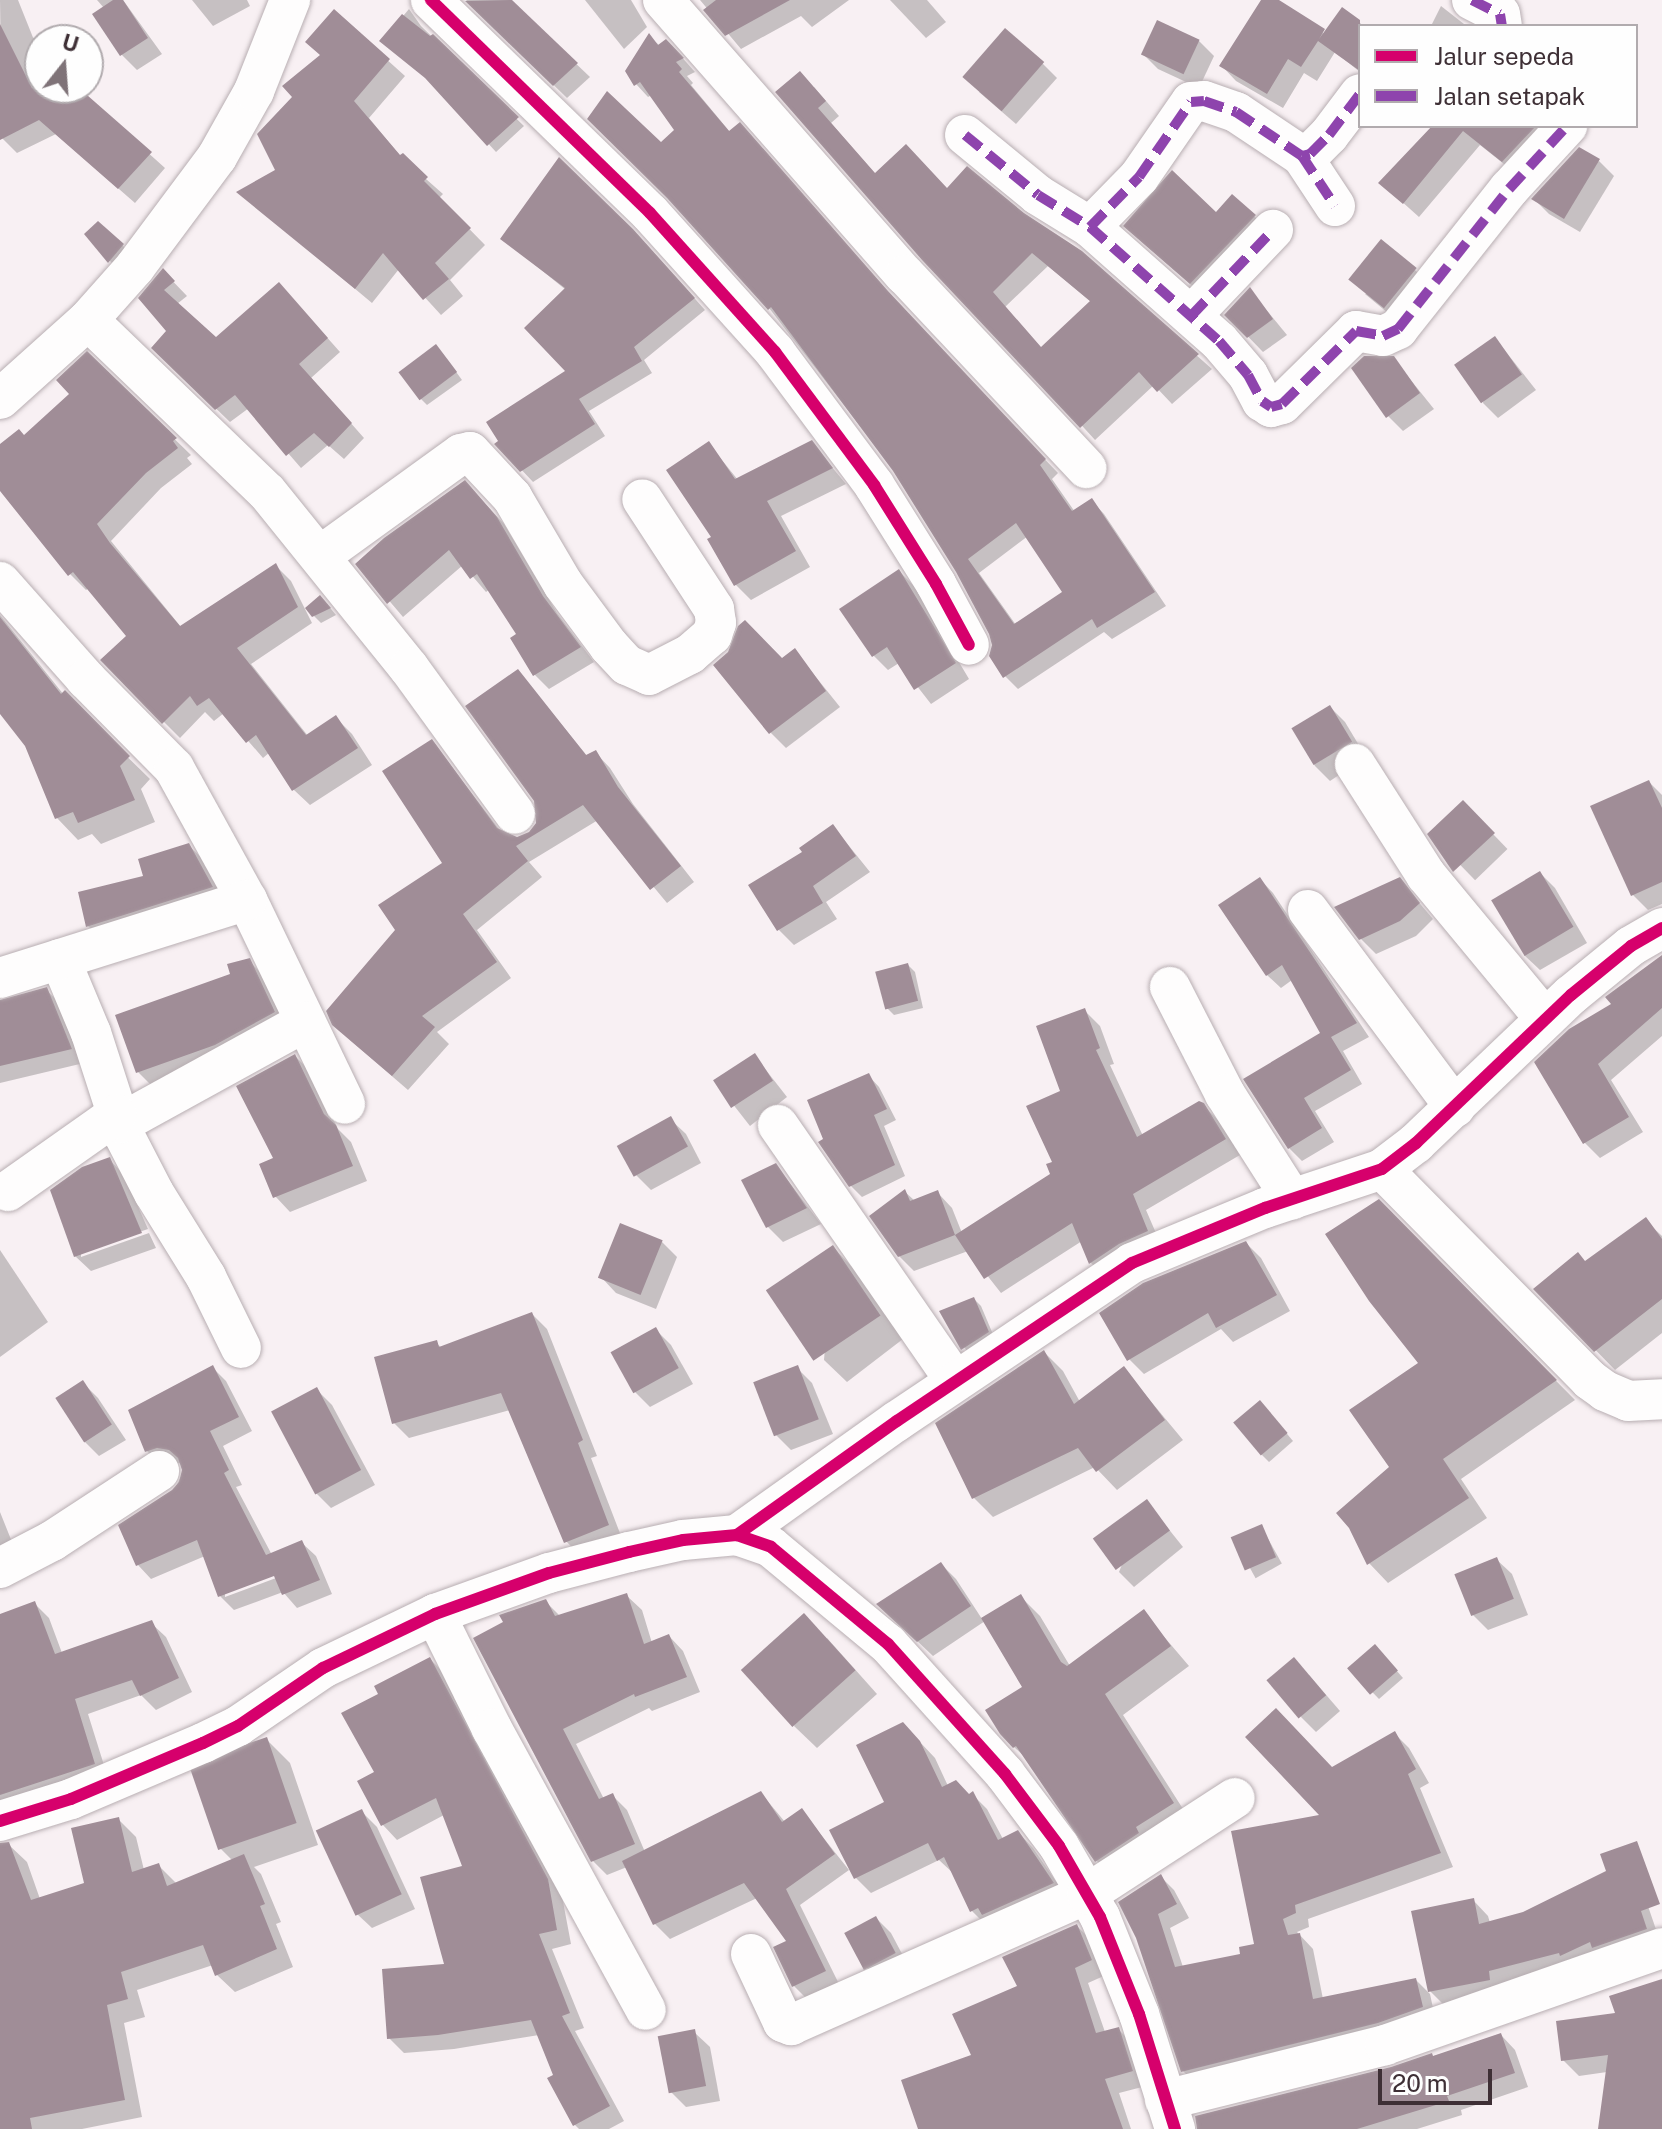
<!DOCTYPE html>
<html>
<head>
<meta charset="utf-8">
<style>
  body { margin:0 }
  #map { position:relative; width:1662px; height:2129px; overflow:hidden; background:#f8f0f3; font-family:"Public Sans",sans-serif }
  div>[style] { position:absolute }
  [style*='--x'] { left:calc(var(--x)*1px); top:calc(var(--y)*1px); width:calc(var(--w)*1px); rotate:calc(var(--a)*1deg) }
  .shadow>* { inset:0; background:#0003; transform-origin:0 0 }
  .building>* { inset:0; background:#a08d97; transform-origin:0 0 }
  .roads { filter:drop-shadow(0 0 2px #b8aeb2) drop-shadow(0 0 2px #b8aeb2) }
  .street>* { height:40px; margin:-20px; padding:0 20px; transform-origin:20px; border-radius:20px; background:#fefdfd }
  .quiet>* { height:10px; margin-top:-5px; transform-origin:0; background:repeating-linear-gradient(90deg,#8e44ad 0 20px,transparent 0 30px) }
  .cycleway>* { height:12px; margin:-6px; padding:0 6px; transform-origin:6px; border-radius:6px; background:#d6006c }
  span { translate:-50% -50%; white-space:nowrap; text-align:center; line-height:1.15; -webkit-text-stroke:8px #fefefe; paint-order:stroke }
  .legend { position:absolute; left:1358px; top:24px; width:280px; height:104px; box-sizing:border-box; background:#fefefe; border:2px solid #b1abae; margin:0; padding:10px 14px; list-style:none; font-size:24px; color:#3e2f35 }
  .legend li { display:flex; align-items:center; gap:16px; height:40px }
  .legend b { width:40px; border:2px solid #b1abae }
  .north { position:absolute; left:24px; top:24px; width:80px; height:80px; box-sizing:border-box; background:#fefefe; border:2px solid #b1abae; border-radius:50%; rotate:17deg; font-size:22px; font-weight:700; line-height:32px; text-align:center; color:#3e2f35 }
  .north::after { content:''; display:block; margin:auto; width:28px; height:36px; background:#7f7378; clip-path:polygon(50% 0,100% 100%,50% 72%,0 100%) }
  .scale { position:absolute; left:1378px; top:2069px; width:114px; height:36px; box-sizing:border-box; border:4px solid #3e2f35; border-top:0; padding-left:10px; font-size:24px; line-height:28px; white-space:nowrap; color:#3e2f35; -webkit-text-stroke:6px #fefefe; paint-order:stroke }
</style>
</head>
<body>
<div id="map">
  <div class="shadow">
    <i style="clip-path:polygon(0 0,18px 0,40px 55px,40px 88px,76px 88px,165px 168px,135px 203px,56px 134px,17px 153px,2px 138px)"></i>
    <i style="clip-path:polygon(97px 0,123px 0,162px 54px,137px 70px,122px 55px,95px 14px,104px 8px)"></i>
    <i style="clip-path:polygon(192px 0,247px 0,250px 6px,213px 26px)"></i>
    <i style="clip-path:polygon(466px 0,509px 0,590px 77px,567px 98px)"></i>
    <i style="clip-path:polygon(585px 0,631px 0,647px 27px,624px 49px)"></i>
    <i style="clip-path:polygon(700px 0,849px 0,812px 27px,801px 16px,741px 49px)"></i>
    <i style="clip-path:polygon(890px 0,927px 0,946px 22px,926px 38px)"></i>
    <i style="clip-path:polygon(1263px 0,1275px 0,1334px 41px,1342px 10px,1364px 26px,1360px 26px,1360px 72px,1335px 52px,1317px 81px,1304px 73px,1283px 108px,1236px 81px,1221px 65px)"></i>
    <i style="clip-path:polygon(1441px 6px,1464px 24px,1466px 26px,1431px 26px)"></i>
    <i style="clip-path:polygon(409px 9px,421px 26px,524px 126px,496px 152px,432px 82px,382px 41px)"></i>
    <i style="clip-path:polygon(334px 12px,405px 76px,369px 118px,401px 157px,443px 194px,439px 198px,485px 245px,450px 280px,463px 296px,441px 315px,399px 269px,372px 303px,239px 192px,277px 171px,295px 98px,322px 56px)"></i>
    <i style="clip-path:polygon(evenodd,649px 36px,660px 46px,679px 54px,695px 72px,687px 76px,693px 83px,691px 85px,730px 132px,1058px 473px,1052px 479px,1075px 512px,1092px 501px,1104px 514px,1166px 606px,1112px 639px,1104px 632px,1018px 689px,1005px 676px,991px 633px,957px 571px,894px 470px,769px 308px,661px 144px,677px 130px,652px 95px,648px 97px,636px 84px,649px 36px,1028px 536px,1065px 592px,1016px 625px,979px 573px,1028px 536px)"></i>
    <i style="clip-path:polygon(1199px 41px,1214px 56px,1199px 88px,1158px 69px,1143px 54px)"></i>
    <i style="clip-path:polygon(1042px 63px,1057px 78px,1016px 124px,979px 92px)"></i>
    <i style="clip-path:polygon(evenodd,814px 87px,839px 116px,831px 123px,876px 175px,947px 190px,1022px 215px,1081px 253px,1212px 369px,1172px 404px,1154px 385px,1095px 440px,778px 92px,814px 87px,1048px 266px,1091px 302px,1042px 349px,1005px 307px,1048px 266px)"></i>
    <i style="clip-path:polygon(1435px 126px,1540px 126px,1553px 139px,1519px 176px,1480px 145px,1419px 217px,1381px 183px)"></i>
    <i style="clip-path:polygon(1599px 161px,1614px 176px,1580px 232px,1549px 214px,1534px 199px)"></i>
    <i style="clip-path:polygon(1216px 215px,1254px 216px,1269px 231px,1206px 298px,1141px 241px)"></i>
    <i style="clip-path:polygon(86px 235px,122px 245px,137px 260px,124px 276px)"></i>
    <i style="clip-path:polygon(503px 239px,645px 243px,705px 310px,644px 360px,652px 373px,589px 411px,605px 436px,533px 482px,497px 444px,568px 371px,566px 290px)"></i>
    <i style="clip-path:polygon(1415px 270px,1430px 285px,1400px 323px,1365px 294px)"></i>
    <i style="clip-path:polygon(163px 271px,187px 296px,177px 304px,216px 340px,292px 298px,340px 352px,311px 378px,364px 438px,344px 459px,328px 445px,301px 468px,249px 408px,230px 422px,153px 348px,169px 332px,141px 298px)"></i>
    <i style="clip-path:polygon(1250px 290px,1287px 335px,1263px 352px,1227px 315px)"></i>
    <i style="clip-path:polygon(1495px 338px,1536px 390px,1498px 418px,1483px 403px)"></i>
    <i style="clip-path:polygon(87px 354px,191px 455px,187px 458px,192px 464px,161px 488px,111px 541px,181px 627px,275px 565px,291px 581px,312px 623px,251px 664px,308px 736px,336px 718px,352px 734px,372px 765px,310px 805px,294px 790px,270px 752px,263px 758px,224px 713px,214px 721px,205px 712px,180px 738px,102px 660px,129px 636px,89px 588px,86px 590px,70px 574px,0 488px,0 447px,25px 437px,72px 394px)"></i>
    <i style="clip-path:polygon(443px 354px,462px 380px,427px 405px,420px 398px)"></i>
    <i style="clip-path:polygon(1393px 358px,1434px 409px,1403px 431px,1388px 416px)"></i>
    <i style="clip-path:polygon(811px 442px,846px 484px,781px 516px,810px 567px,751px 600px,736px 585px,710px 540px,714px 538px,709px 444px,738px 480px)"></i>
    <i style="clip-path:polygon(479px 497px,504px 524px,557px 613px,594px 662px,549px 689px,535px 675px,518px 635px,490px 589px,486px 592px,463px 565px,403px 617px,358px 564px)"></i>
    <i style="clip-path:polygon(899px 571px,914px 586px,969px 679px,931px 704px,899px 663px,888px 670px,873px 655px)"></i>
    <i style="clip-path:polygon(327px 604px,336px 615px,321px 623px,314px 616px)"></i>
    <i style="clip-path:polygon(0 615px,64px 695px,150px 779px,141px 789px,155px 822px,101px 844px,92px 834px,78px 840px,57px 818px,27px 745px,0 711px)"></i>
    <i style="clip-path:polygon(795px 651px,840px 707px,786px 748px,771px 733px,782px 660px)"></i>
    <i style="clip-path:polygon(518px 671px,588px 757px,595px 752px,610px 768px,633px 804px,694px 882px,667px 903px,598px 820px,529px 862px,542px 877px,477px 930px,511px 978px,437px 1032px,449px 1044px,408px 1090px,350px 1040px,398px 930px,445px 863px,432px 741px,502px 833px,517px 839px,530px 834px,538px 823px)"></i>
    <i style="clip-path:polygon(1330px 707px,1345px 722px,1366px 757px,1330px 781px,1315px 766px,1294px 728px)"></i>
    <i style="clip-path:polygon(1649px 782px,1662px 795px,1662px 904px,1648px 910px,1633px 895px)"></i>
    <i style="left:1463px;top:803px;width:64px;height:45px;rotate:46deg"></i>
    <i style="clip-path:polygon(833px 826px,870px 872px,826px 902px,837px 919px,794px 945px,779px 930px,805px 853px)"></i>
    <i style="clip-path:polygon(188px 845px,204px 860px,227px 902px,103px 941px,88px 926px)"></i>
    <i style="clip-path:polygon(1540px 873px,1555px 888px,1587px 943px,1540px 970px,1524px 955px)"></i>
    <i style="clip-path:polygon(1260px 879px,1273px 893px,1369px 1037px,1343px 1051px,1362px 1084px,1315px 1111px,1334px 1142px,1302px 1161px,1289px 1148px,1322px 1034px,1292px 980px,1281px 988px,1267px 975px)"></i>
    <i style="clip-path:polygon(1399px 879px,1433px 919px,1416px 936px,1376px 954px,1361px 939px)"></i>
    <i style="clip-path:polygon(1662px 957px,1662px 1036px,1611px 1080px,1643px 1132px,1600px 1158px,1585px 1143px,1537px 1062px,1614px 1005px,1608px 997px)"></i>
    <i style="clip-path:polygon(249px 961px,264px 976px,289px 1028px,153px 1087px,138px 1072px)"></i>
    <i style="clip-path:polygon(908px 965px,915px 972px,923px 1008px,894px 1015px,887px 1008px)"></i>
    <i style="clip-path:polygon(46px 990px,60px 1003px,84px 1063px,0 1083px,0 1002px)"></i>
    <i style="clip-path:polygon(1085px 1011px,1100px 1026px,1114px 1064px,1110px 1065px,1143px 1136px,1203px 1105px,1219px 1121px,1240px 1155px,1146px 1210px,1162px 1247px,1106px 1278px,1091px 1263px,1082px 1241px,1001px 1293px,968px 1251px,914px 1271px,899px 1256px,904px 1191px,915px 1201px,937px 1192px,952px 1208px,962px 1233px,1053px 1175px,1063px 1092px)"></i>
    <i style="clip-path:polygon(295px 1056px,310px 1071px,338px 1129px,351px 1142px,367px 1181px,290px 1212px,275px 1196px,276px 1159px)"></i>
    <i style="left:755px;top:1056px;width:52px;height:47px;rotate:52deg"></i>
    <i style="clip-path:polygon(868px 1075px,879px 1087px,896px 1120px,884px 1126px,905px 1176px,862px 1197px,851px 1186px)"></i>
    <i style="clip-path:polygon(670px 1119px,686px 1134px,701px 1163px,651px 1190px,636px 1175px)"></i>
    <i style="clip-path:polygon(109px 1159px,124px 1175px,148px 1229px,81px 1252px,81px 1257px,149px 1233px,156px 1248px,91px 1271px,75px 1256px)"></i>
    <i style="clip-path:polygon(776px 1165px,821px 1224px,783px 1242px,768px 1227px,744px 1181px)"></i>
    <i style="clip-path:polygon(1379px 1202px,1575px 1400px,1461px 1479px,1487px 1518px,1388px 1583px,1369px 1563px,1420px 1364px)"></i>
    <i style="clip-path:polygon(1645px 1220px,1662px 1236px,1662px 1333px,1615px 1370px,1536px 1289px,1586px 1263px)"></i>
    <i style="clip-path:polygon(662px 1242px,677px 1257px,656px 1309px,616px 1293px,601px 1277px)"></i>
    <i style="clip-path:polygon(1246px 1243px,1261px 1258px,1290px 1311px,1233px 1342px,1221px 1329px,1144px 1374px,1129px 1359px)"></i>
    <i style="clip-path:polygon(833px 1247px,855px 1270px,903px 1339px,847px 1382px,824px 1360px)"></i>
    <i style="clip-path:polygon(0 1250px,48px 1322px,0 1357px)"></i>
    <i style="clip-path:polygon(974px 1299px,981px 1306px,995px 1339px,970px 1356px,942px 1312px)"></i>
    <i style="clip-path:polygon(532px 1314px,547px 1329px,597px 1456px,591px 1458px,623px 1541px,581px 1557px,566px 1541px,510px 1410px,409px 1438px,394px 1423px,436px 1343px,442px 1348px)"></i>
    <i style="clip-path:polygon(656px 1330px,671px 1345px,693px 1384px,650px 1407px,635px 1392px)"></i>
    <i style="clip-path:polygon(1044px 1352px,1063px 1371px,1080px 1402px,1124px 1369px,1183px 1440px,1117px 1490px,1095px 1467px,993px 1517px,974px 1498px)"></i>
    <i style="clip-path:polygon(evenodd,212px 1367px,226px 1381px,252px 1431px,223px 1446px,242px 1485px,236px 1487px,272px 1555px,302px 1543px,316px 1556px,332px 1594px,297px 1608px,283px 1592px,234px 1610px,220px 1596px,205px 1556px,151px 1579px,138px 1565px,184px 1470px,182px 1463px,161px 1465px,147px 1451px,212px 1367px,283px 1571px,284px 1575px,225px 1597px,225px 1593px,283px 1571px)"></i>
    <i style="clip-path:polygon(797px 1368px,812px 1383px,833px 1434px,791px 1450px,776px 1435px)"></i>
    <i style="clip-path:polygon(83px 1383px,98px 1398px,126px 1440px,99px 1456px,84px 1441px)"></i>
    <i style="clip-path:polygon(317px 1390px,332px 1405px,375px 1485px,331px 1508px,316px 1493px)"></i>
    <i style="clip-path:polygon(1267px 1410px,1293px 1441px,1269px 1462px,1262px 1455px)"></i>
    <i style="clip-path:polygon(1147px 1502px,1183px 1547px,1134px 1587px,1119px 1572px)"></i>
    <i style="clip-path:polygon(0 1512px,16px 1552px,0 1558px)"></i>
    <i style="left:1261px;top:1526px;width:43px;height:30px;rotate:61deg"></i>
    <i style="clip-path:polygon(1496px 1559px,1512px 1574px,1528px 1615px,1488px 1630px,1473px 1615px)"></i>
    <i style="clip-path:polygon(941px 1564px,956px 1579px,982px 1619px,1020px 1596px,1040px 1616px,1070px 1666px,1143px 1612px,1189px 1666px,1123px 1715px,1192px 1823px,1116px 1880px,1096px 1860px,1028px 1760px,1014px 1747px,1025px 1687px,985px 1621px,933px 1656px,894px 1619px)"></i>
    <i style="clip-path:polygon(627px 1596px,642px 1610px,652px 1643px,669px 1636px,683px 1651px,700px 1692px,652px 1711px,649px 1708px,576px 1744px,604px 1799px,613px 1796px,627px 1810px,645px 1852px,761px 1793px,785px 1822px,802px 1811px,849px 1870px,800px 1905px,840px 1986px,809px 2001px,794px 1986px,776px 1948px,789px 1942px,757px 1898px,670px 1939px,655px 1924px,627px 1867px,607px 1875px,593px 1861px,475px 1639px,545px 1601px,561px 1617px)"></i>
    <i style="clip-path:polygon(34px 1603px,49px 1618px,62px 1653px,151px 1623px,166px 1637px,192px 1692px,156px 1710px,141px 1695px,88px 1714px,108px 1778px,8px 1807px,0 1800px,0 1616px)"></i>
    <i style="clip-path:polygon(827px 1638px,877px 1694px,817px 1748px,794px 1726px)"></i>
    <i style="clip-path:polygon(1382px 1654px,1403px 1678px,1379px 1699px,1350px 1669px)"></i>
    <i style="clip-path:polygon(430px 1659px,445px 1674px,562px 1896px,571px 1944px,552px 1949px,584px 2028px,575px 2031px,624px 2121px,609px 2129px,579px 2129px,575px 2125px,539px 2035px,454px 2049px,404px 2053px,389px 2038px,446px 1966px,464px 1867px,444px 1815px,397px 1840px,383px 1825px,377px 1773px,380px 1694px)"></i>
    <i style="clip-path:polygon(1309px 1675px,1340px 1711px,1316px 1732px,1301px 1717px)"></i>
    <i style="clip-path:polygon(1395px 1734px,1409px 1748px,1429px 1783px,1420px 1788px,1453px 1867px,1308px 1919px,1309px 1927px,1297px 1932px,1313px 1949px,1323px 1999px,1416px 1980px,1430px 1994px,1436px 2022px,1197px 2085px,1183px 2071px,1138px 1937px,1160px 1876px,1174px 1890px,1189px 1918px,1170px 1928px,1183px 1967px,1242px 1955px,1256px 1946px,1323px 1816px,1332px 1769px)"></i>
    <i style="clip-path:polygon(267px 1740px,290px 1763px,318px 1845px,254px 1867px,261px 1874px,281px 1922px,276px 1924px,293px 1967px,235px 1992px,217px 1975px,213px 1965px,137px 1990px,145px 2017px,124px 2023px,142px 2117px,82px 2129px,0 2129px,0 1847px,9px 1845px,27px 1862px,40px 1899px,86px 1884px,118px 1819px,136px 1837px,144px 1870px,158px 1865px,177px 1884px,233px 1861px,220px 1848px)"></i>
    <i style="clip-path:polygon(918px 1740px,935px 1758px,948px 1786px,969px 1796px,972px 1794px,987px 1809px,1003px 1839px,1018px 1832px,1033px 1848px,1068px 1899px,987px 1926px,972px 1911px,955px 1875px,939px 1860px,871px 1893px,856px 1878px)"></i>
    <i style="clip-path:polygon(362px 1812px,377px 1827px,415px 1909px,372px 1928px,356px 1913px)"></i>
    <i style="clip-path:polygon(1639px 1880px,1661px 1944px,1445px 2006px,1430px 1991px,1473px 1900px,1488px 1916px,1490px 1923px)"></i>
    <i style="clip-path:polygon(876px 1918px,891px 1933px,910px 1969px,881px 1982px,865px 1966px)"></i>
    <i style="clip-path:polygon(1077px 1926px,1092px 1941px,1106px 1975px,1088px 1983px,1105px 2032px,1118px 2029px,1133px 2044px,1146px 2086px,1119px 2093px,1131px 2129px,920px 2129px,974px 2057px,1019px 1987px)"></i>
    <i style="clip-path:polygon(1662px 1981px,1662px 2129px,1600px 2129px,1607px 2072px,1579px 2076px,1563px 2060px)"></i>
    <i style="clip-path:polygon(694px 2032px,710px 2047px,720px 2101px,686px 2107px,671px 2092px)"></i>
    <i style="clip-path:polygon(1501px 2035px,1515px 2050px,1528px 2087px,1461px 2110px,1462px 2115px,1417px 2129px,1199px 2129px)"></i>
  </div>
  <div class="building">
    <i style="clip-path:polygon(113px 0,123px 0,148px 38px,120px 56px,92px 14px)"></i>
    <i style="clip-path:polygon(512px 0,578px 63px,553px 86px,465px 1px)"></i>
    <i style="clip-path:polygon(716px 0,790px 0,725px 36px,703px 10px)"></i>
    <i style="clip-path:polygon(1261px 0,1279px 0,1325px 29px,1319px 39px,1342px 7px,1360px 20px,1360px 71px,1318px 41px,1301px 67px,1288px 59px,1267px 94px,1219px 66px)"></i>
    <i style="clip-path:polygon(334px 9px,390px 59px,354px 101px,400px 155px,403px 153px,428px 177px,424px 181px,471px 228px,435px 263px,449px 279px,423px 300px,383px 253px,355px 289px,236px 192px,275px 170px,257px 134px,292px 97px,282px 86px,320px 55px,305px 42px)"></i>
    <i style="clip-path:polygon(402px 14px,430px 36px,433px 34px,519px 117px,487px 146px,425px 78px,379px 41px)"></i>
    <i style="left:1157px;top:20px;width:47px;height:38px;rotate:25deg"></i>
    <i style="clip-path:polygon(0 24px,32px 88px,48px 88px,49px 91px,79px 88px,152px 152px,118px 189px,39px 120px,0 140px)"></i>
    <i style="left:1005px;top:28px;width:52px;height:65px;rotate:41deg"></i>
    <i style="clip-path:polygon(evenodd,649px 33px,658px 45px,666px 39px,684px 58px,676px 62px,682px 69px,679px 72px,729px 131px,740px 122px,888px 291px,1046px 459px,1040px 465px,1072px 511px,1092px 498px,1155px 592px,1097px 628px,1092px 619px,1003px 678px,989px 656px,992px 645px,989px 634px,956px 572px,893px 471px,771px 307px,768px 310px,667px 198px,587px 119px,607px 91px,661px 142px,674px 130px,640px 82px,634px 86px,625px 71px,649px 33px,1016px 523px,1062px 592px,1014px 624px,968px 559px,1016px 523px)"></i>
    <i style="clip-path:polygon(evenodd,800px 71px,826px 101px,818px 108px,875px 173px,906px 144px,947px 188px,967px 166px,1024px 213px,1082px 251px,1199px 354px,1157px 392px,1139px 372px,1080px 428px,922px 260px,775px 92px,800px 71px,1032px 253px,1090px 301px,1041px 347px,993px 292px,1032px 253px)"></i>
    <i style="clip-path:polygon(1432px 126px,1536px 126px,1502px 162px,1463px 131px,1403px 204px,1378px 183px)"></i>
    <i style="clip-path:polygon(1579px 147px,1600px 159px,1564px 219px,1531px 199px)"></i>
    <i style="clip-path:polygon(559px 157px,633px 229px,695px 298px,634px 347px,642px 361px,579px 399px,595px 424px,520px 472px,494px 444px,498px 441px,486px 422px,565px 371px,524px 328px,565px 288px,500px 239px)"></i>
    <i style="clip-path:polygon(1172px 170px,1216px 212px,1232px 194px,1256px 215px,1190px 284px,1123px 226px)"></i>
    <i style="clip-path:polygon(98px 221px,124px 244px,108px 263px,84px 234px)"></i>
    <i style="left:1381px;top:239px;width:46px;height:52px;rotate:39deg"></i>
    <i style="clip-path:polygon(163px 268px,175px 281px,164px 290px,216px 337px,279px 282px,328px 338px,299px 364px,352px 423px,329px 447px,314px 433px,286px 456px,235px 395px,215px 410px,151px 348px,166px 331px,138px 298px)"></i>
    <i style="clip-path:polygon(1250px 287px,1273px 319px,1247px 338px,1224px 315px)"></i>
    <i style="left:1495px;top:336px;width:47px;height:50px;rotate:55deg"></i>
    <i style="left:436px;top:344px;width:35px;height:47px;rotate:53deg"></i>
    <i style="clip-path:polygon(87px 351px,177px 438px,173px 441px,178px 448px,146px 473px,97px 524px,110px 543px,180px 626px,276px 563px,298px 607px,237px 648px,306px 735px,336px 715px,358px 748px,292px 791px,256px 735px,246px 743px,209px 698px,197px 706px,190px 696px,162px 724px,103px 663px,100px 660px,126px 636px,73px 572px,68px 576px,0 491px,0 444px,19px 429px,24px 435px,69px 394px,56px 380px)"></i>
    <i style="clip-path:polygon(1364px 356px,1394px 356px,1420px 393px,1386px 418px,1351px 368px)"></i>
    <i style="clip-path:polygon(812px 440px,833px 468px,767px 501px,796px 551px,734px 586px,707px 539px,711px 537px,666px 470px,709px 441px,735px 479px)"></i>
    <i style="clip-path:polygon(465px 480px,497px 517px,543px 596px,581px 647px,533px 676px,510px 638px,516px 634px,477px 574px,470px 579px,449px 550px,387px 604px,355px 564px,384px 538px)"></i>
    <i style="clip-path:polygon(899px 569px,956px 663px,914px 690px,887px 647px,872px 657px,839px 609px)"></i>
    <i style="clip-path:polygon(320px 595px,331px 608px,312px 617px,305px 608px)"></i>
    <i style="clip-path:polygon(0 617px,61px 694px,65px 690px,130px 756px,120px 766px,135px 800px,78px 823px,73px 812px,55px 819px,25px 746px,0 714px)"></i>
    <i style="clip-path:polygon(745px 620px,782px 658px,795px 648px,826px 691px,769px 734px,713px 665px,728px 652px,738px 626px)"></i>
    <i style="clip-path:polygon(518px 669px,586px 755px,596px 750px,618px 787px,681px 866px,650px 890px,583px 805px,516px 846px,528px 861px,463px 914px,497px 962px,422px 1016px,435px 1027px,392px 1076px,332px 1025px,326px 1011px,395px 930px,378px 905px,442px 863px,382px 771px,432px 739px,497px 828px,517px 837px,529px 832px,536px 823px,534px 801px,465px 706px)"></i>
    <i style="left:1330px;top:705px;width:43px;height:45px;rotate:59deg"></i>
    <i style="clip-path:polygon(1649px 780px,1662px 808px,1662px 882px,1631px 896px,1590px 806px)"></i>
    <i style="clip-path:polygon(1463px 800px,1495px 833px,1453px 872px,1427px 834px)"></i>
    <i style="clip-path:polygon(833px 824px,856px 856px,813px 886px,823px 903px,777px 931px,748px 885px,802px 852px,799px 848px)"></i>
    <i style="clip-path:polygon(189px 843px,213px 887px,86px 927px,78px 892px,143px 876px,138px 859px)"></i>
    <i style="left:1540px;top:871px;width:65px;height:57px;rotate:59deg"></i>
    <i style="clip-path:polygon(1260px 877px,1357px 1023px,1331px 1037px,1351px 1070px,1304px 1098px,1322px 1128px,1288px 1149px,1243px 1079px,1320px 1033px,1282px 965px,1266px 976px,1218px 905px)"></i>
    <i style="clip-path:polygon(1400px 877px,1420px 903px,1400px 921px,1359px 940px,1334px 907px)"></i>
    <i style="clip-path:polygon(1662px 955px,1662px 1008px,1598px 1064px,1629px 1117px,1583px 1144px,1534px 1062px,1569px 1029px,1611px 1004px,1605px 997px)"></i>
    <i style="clip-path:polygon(250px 958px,275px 1012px,215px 1045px,136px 1073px,115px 1015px,230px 974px,227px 964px)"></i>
    <i style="left:908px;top:963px;width:39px;height:34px;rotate:75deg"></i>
    <i style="clip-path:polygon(47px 987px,72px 1049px,0 1066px,0 1000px)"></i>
    <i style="clip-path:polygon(1085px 1008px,1100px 1048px,1096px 1050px,1137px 1137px,1199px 1101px,1204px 1103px,1226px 1139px,1133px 1194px,1148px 1231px,1119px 1244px,1089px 1264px,1072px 1223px,984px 1279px,955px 1235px,1050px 1174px,1046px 1164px,1052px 1162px,1026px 1106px,1060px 1091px,1036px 1026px)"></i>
    <i style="left:755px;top:1053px;width:33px;height:50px;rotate:57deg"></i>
    <i style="clip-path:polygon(295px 1054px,324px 1114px,336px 1125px,353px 1166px,273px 1198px,259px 1164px,273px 1158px,236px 1086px)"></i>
    <i style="clip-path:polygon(869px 1073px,887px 1109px,874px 1115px,895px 1165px,849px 1187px,818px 1142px,823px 1139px,807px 1100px)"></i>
    <i style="left:671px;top:1116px;width:35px;height:62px;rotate:61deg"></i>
    <i style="clip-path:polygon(110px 1157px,142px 1233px,74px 1257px,50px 1190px,82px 1167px)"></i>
    <i style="clip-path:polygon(776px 1163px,807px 1208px,766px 1228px,741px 1180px)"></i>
    <i style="clip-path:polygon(905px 1189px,910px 1201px,938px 1190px,955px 1235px,898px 1257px,869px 1216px)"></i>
    <i style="clip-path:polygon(1379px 1199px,1557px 1380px,1443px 1459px,1469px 1498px,1367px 1565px,1349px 1528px,1336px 1513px,1389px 1467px,1349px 1410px,1418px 1363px,1369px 1301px,1325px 1234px)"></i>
    <i style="clip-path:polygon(1646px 1217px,1662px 1239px,1662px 1299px,1594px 1352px,1533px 1289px,1578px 1252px,1585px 1261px)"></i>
    <i style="left:620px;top:1223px;width:46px;height:59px;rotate:22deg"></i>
    <i style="clip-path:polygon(1246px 1241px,1277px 1295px,1216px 1328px,1208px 1313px,1127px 1361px,1099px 1313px,1143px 1283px)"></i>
    <i style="left:833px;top:1245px;width:85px;height:81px;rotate:56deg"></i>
    <i style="clip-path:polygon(974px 1297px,989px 1332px,961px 1350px,939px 1311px)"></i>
    <i style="clip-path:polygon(532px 1312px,583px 1440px,578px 1443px,609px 1525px,564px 1543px,501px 1393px,392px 1424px,374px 1357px,437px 1340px,439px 1347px)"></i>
    <i style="left:656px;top:1327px;width:47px;height:52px;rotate:61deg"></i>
    <i style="clip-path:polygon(1044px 1350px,1074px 1404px,1124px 1366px,1165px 1420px,1096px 1472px,1078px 1448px,972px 1499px,935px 1423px)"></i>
    <i style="clip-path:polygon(213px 1365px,239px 1417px,210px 1431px,229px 1470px,224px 1473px,266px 1555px,302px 1540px,320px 1580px,282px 1595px,274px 1576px,218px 1597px,197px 1540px,136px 1566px,118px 1525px,172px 1490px,179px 1482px,182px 1470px,178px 1458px,169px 1450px,157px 1448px,145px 1452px,128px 1410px)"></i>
    <i style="left:798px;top:1365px;width:58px;height:48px;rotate:69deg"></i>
    <i style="left:83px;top:1380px;width:53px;height:33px;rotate:57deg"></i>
    <i style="left:317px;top:1387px;width:94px;height:52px;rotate:62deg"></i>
    <i style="left:1260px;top:1400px;width:43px;height:35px;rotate:50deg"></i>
    <i style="left:1147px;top:1499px;width:39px;height:67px;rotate:54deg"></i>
    <i style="left:1262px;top:1524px;width:36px;height:34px;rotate:67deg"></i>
    <i style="left:1497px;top:1557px;width:45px;height:46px;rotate:68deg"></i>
    <i style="clip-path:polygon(941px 1562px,971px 1606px,917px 1642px,876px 1604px)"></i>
    <i style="clip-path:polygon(627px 1593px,644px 1644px,669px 1634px,687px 1677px,635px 1697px,634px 1694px,563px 1729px,599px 1799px,613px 1793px,635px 1844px,591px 1862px,473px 1638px,503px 1622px,499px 1615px,546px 1599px,555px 1616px)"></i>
    <i style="clip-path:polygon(1021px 1594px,1061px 1662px,1067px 1666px,1144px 1609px,1171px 1646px,1105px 1694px,1174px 1803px,1136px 1827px,1139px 1833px,1095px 1862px,1016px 1746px,1013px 1748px,1000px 1734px,985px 1710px,1022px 1687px,981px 1618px)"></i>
    <i style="clip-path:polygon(35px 1601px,55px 1654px,152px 1620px,179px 1678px,140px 1696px,132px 1680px,75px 1699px,95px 1764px,0 1795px,0 1614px)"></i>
    <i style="left:804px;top:1613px;width:77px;height:85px;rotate:48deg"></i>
    <i style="left:1375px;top:1644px;width:35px;height:37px;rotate:49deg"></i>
    <i style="clip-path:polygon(430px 1657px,548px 1879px,557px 1930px,539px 1934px,570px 2013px,562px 2016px,610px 2106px,573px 2126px,547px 2078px,553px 2075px,531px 2020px,438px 2035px,387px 2039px,382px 1969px,444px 1964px,420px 1877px,462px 1866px,436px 1798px,381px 1826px,357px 1781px,374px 1772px,341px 1713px,378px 1694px,374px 1686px)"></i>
    <i style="left:1294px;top:1657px;width:50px;height:36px;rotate:50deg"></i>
    <i style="clip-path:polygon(1276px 1708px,1332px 1767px,1395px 1731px,1416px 1769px,1408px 1774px,1441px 1853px,1295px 1905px,1296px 1913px,1283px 1919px,1288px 1935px,1300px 1933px,1313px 1999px,1416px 1978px,1423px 2007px,1378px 2023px,1181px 2072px,1136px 1938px,1118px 1902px,1161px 1874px,1177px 1904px,1158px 1914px,1175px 1967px,1240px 1954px,1239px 1947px,1254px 1944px,1231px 1831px,1319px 1815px,1245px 1737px)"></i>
    <i style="clip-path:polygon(903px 1722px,920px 1741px,942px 1787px,956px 1780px,969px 1794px,973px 1791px,998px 1840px,1018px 1830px,1054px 1883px,982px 1915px,978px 1908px,970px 1912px,944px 1857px,937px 1861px,928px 1843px,854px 1879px,829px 1830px,884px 1802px,856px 1745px)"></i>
    <i style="left:267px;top:1737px;width:91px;height:83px;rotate:71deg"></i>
    <i style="clip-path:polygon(761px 1791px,782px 1822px,802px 1808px,835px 1854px,786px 1889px,826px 1971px,792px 1987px,773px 1947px,786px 1941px,744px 1883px,653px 1925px,622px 1861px)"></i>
    <i style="left:362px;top:1809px;width:94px;height:51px;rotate:65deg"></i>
    <i style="clip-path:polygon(119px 1817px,132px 1872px,159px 1863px,167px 1886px,244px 1854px,265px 1904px,260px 1906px,277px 1949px,215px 1976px,203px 1945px,121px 1972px,128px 1999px,107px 2005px,125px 2100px,30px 2118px,32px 2129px,0 2129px,0 1843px,9px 1842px,31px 1900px,84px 1883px,71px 1828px)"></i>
    <i style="clip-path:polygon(1637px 1841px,1660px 1904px,1641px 1911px,1647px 1929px,1592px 1948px,1590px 1942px,1560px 1956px,1559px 1953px,1489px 1971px,1490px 1980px,1428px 1992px,1411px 1911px,1474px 1898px,1479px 1924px,1523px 1912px,1606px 1871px,1600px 1854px)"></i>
    <i style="left:876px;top:1916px;width:42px;height:36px;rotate:62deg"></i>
    <i style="clip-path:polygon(1077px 1924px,1092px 1960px,1075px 1968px,1096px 2033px,1119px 2027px,1133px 2071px,1105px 2079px,1123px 2129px,918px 2129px,901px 2080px,971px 2055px,952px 2014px,1017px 1986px,1002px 1957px)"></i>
    <i style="clip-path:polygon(1662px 1979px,1662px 2129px,1598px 2129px,1608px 2055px,1561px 2061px,1556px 2021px,1615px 2013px,1609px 1996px)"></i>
    <i style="left:695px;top:2029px;width:58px;height:38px;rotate:79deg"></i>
    <i style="clip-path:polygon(1501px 2033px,1515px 2073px,1447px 2096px,1449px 2101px,1357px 2129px,1197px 2129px,1195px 2116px,1391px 2067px,1432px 2053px,1433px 2056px)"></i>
  </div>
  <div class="roads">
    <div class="street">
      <i style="--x:431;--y:0;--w:305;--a:44.2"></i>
      <i style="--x:650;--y:213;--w:187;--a:48"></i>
      <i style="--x:775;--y:352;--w:166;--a:53.3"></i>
      <i style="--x:874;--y:485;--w:117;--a:57.9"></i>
      <i style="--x:936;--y:584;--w:69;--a:61.6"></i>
      <i style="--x:663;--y:0;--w:366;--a:48.7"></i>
      <i style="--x:905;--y:275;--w:265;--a:46.8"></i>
      <i style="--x:1472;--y:0;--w:31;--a:27"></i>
      <i style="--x:1500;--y:14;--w:12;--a:81"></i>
      <i style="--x:965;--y:135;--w:94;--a:39.4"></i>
      <i style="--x:1038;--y:195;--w:61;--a:31.6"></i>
      <i style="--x:1090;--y:227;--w:70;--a:-45.6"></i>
      <i style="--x:1139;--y:177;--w:91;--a:-55.3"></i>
      <i style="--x:1191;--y:102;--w:13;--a:-4"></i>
      <i style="--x:1204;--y:101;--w:34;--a:19"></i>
      <i style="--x:1236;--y:112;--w:79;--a:33.7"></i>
      <i style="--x:1302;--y:156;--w:8;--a:-14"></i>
      <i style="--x:1310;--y:154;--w:27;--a:-45"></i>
      <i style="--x:1329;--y:135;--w:51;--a:-52.9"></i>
      <i style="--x:1302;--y:156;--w:60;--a:56.6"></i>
      <i style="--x:1090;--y:227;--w:172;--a:41.5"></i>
      <i style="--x:1219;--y:341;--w:45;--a:49.5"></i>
      <i style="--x:1248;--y:375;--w:30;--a:62"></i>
      <i style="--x:1262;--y:401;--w:11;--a:34"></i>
      <i style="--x:1271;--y:407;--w:11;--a:-15"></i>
      <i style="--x:1282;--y:404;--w:104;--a:-44.6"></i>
      <i style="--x:1356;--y:331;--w:27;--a:10"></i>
      <i style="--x:1383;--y:336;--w:17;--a:-25"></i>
      <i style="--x:1398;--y:329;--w:179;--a:-51.6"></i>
      <i style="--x:1509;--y:189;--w:86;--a:-47.4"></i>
      <i style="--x:1191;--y:316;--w:119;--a:-46.4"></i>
      <i style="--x:88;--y:320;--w:248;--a:43.9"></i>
      <i style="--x:267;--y:492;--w:226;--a:51.1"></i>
      <i style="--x:409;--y:668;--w:180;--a:54"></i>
      <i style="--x:0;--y:399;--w:118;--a:-41.9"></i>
      <i style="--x:88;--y:320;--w:71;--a:-48.4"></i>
      <i style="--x:135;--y:267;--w:137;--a:-53.3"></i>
      <i style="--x:217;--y:157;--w:76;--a:-60.7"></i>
      <i style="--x:254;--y:91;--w:98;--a:-68.4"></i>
      <i style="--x:320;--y:556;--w:174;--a:-35.9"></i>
      <i style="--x:461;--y:454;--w:9;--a:-13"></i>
      <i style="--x:470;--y:452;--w:62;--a:47"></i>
      <i style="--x:512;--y:497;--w:101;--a:59.6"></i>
      <i style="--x:563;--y:584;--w:77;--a:53.4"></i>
      <i style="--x:609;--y:646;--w:26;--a:47"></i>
      <i style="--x:627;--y:665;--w:24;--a:24"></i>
      <i style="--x:649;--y:675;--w:46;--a:-27.1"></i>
      <i style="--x:690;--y:654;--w:29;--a:-41"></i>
      <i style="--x:712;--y:635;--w:13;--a:-72"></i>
      <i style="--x:716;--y:623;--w:14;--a:-98"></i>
      <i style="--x:714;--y:609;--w:131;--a:-123.2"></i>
      <i style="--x:0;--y:582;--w:130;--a:48.4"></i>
      <i style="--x:86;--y:679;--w:125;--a:45.3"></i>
      <i style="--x:174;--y:768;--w:151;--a:61.1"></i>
      <i style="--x:247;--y:900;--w:226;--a:64.3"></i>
      <i style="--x:1355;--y:764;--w:132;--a:57.4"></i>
      <i style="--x:1426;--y:875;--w:187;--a:50.4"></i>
      <i style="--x:1308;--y:910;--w:246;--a:53.3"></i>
      <i style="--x:60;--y:959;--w:80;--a:67.3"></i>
      <i style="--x:91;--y:1033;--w:107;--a:72.1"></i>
      <i style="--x:124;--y:1135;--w:65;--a:62.7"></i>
      <i style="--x:154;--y:1193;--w:99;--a:58.2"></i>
      <i style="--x:206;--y:1277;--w:79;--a:63.8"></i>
      <i style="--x:0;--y:978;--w:259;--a:-17.5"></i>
      <i style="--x:1170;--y:987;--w:120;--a:62.8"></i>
      <i style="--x:1225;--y:1094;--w:125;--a:57.5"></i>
      <i style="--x:121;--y:1123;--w:210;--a:-28.8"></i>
      <i style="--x:778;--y:1125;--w:311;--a:55.3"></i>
      <i style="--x:1382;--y:1169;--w:296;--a:45.4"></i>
      <i style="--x:1590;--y:1380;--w:19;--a:36"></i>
      <i style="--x:1605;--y:1391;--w:25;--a:23"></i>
      <i style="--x:1628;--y:1401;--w:34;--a:-3"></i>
      <i style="--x:8;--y:1191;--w:133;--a:-35.2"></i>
      <i style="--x:737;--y:1535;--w:196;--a:-35.5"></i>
      <i style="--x:897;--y:1421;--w:283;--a:-33.9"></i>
      <i style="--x:1132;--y:1263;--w:144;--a:-22.5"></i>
      <i style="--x:1265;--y:1208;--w:123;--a:-18.4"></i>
      <i style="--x:1382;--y:1169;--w:43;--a:-37.4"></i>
      <i style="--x:1416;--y:1143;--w:214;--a:-43.7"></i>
      <i style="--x:1571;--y:995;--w:77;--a:-39.2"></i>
      <i style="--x:1631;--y:946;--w:36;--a:-30"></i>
      <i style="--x:0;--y:1568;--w:59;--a:-27.4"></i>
      <i style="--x:52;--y:1541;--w:128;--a:-33.2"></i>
      <i style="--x:435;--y:1614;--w:128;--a:63.6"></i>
      <i style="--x:492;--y:1729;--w:320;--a:61.3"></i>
      <i style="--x:0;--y:1821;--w:74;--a:-17.2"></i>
      <i style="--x:71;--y:1799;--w:143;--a:-23"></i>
      <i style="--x:203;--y:1743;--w:39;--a:-26"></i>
      <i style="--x:238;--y:1726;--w:103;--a:-34.3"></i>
      <i style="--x:323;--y:1668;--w:124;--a:-25.7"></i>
      <i style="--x:435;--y:1614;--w:121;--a:-19.8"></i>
      <i style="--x:549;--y:1573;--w:83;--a:-14.7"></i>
      <i style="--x:629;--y:1552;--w:55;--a:-12.5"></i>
      <i style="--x:683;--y:1540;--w:54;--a:-5.3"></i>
      <i style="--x:737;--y:1535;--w:36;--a:19"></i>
      <i style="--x:771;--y:1547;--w:152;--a:39.7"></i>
      <i style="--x:888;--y:1644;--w:175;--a:48"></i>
      <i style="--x:1005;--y:1774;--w:90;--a:53.1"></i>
      <i style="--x:1059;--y:1846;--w:82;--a:60"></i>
      <i style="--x:1100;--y:1917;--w:105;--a:68.1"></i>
      <i style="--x:1139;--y:2014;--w:121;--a:72.6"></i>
      <i style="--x:751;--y:1954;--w:75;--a:64.8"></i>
      <i style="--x:783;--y:2022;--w:9;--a:21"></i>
      <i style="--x:791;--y:2025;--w:324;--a:-23.9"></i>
      <i style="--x:1087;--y:1894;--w:176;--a:-33"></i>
      <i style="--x:1165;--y:2100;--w:227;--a:-14"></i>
      <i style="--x:1385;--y:2045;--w:293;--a:-19.3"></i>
    </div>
  </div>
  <div class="quiet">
    <i style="--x:1472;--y:0;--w:31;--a:27"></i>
    <i style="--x:1500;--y:14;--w:12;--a:81"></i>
    <i style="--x:965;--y:135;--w:94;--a:39.4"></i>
    <i style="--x:1038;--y:195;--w:61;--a:31.6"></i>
    <i style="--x:1090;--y:227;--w:70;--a:-45.6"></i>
    <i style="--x:1139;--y:177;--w:91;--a:-55.3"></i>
    <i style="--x:1191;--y:102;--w:13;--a:-4"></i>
    <i style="--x:1204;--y:101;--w:34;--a:19"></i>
    <i style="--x:1236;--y:112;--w:79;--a:33.7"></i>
    <i style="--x:1302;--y:156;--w:8;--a:-14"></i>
    <i style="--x:1310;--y:154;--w:27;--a:-45"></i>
    <i style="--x:1329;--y:135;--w:51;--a:-52.9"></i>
    <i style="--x:1302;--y:156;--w:60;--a:56.6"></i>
    <i style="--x:1090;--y:227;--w:172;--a:41.5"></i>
    <i style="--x:1219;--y:341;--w:45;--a:49.5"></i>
    <i style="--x:1248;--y:375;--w:30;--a:62"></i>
    <i style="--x:1262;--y:401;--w:11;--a:34"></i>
    <i style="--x:1271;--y:407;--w:11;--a:-15"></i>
    <i style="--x:1282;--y:404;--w:104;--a:-44.6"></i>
    <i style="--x:1356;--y:331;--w:27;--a:10"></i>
    <i style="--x:1383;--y:336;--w:17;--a:-25"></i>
    <i style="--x:1398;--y:329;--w:179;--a:-51.6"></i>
    <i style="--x:1509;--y:189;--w:86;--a:-47.4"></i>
    <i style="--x:1191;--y:316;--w:119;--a:-46.4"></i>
  </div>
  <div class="cycleway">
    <i style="--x:431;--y:0;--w:305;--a:44.2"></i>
    <i style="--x:650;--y:213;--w:187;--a:48"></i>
    <i style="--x:775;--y:352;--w:166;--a:53.3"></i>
    <i style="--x:874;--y:485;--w:117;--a:57.9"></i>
    <i style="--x:936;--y:584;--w:69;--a:61.6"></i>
    <i style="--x:737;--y:1535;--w:196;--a:-35.5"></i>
    <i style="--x:897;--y:1421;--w:283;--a:-33.9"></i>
    <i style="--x:1132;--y:1263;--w:144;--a:-22.5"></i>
    <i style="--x:1265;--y:1208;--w:123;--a:-18.4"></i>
    <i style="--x:1382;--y:1169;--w:43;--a:-37.4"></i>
    <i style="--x:1416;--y:1143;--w:214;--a:-43.7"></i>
    <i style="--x:1571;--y:995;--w:77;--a:-39.2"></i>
    <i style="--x:1631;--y:946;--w:36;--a:-30"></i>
    <i style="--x:0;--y:1821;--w:74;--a:-17.2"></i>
    <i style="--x:71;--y:1799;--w:143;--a:-23"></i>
    <i style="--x:203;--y:1743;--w:39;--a:-26"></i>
    <i style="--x:238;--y:1726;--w:103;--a:-34.3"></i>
    <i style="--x:323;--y:1668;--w:124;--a:-25.7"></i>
    <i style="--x:435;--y:1614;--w:121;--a:-19.8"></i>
    <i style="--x:549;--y:1573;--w:83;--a:-14.7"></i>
    <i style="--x:629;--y:1552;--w:55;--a:-12.5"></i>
    <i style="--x:683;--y:1540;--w:54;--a:-5.3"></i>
    <i style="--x:737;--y:1535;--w:36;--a:19"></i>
    <i style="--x:771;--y:1547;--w:152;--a:39.7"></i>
    <i style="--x:888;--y:1644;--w:175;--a:48"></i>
    <i style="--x:1005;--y:1774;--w:90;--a:53.1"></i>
    <i style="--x:1059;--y:1846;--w:82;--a:60"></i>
    <i style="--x:1100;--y:1917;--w:105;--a:68.1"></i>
    <i style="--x:1139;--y:2014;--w:121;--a:72.6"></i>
  </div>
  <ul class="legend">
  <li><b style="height:10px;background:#d6006c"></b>Jalur sepeda</li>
  <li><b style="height:10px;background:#8e44ad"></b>Jalan setapak</li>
  </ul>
  <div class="north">U</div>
  <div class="scale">20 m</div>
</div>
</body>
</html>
